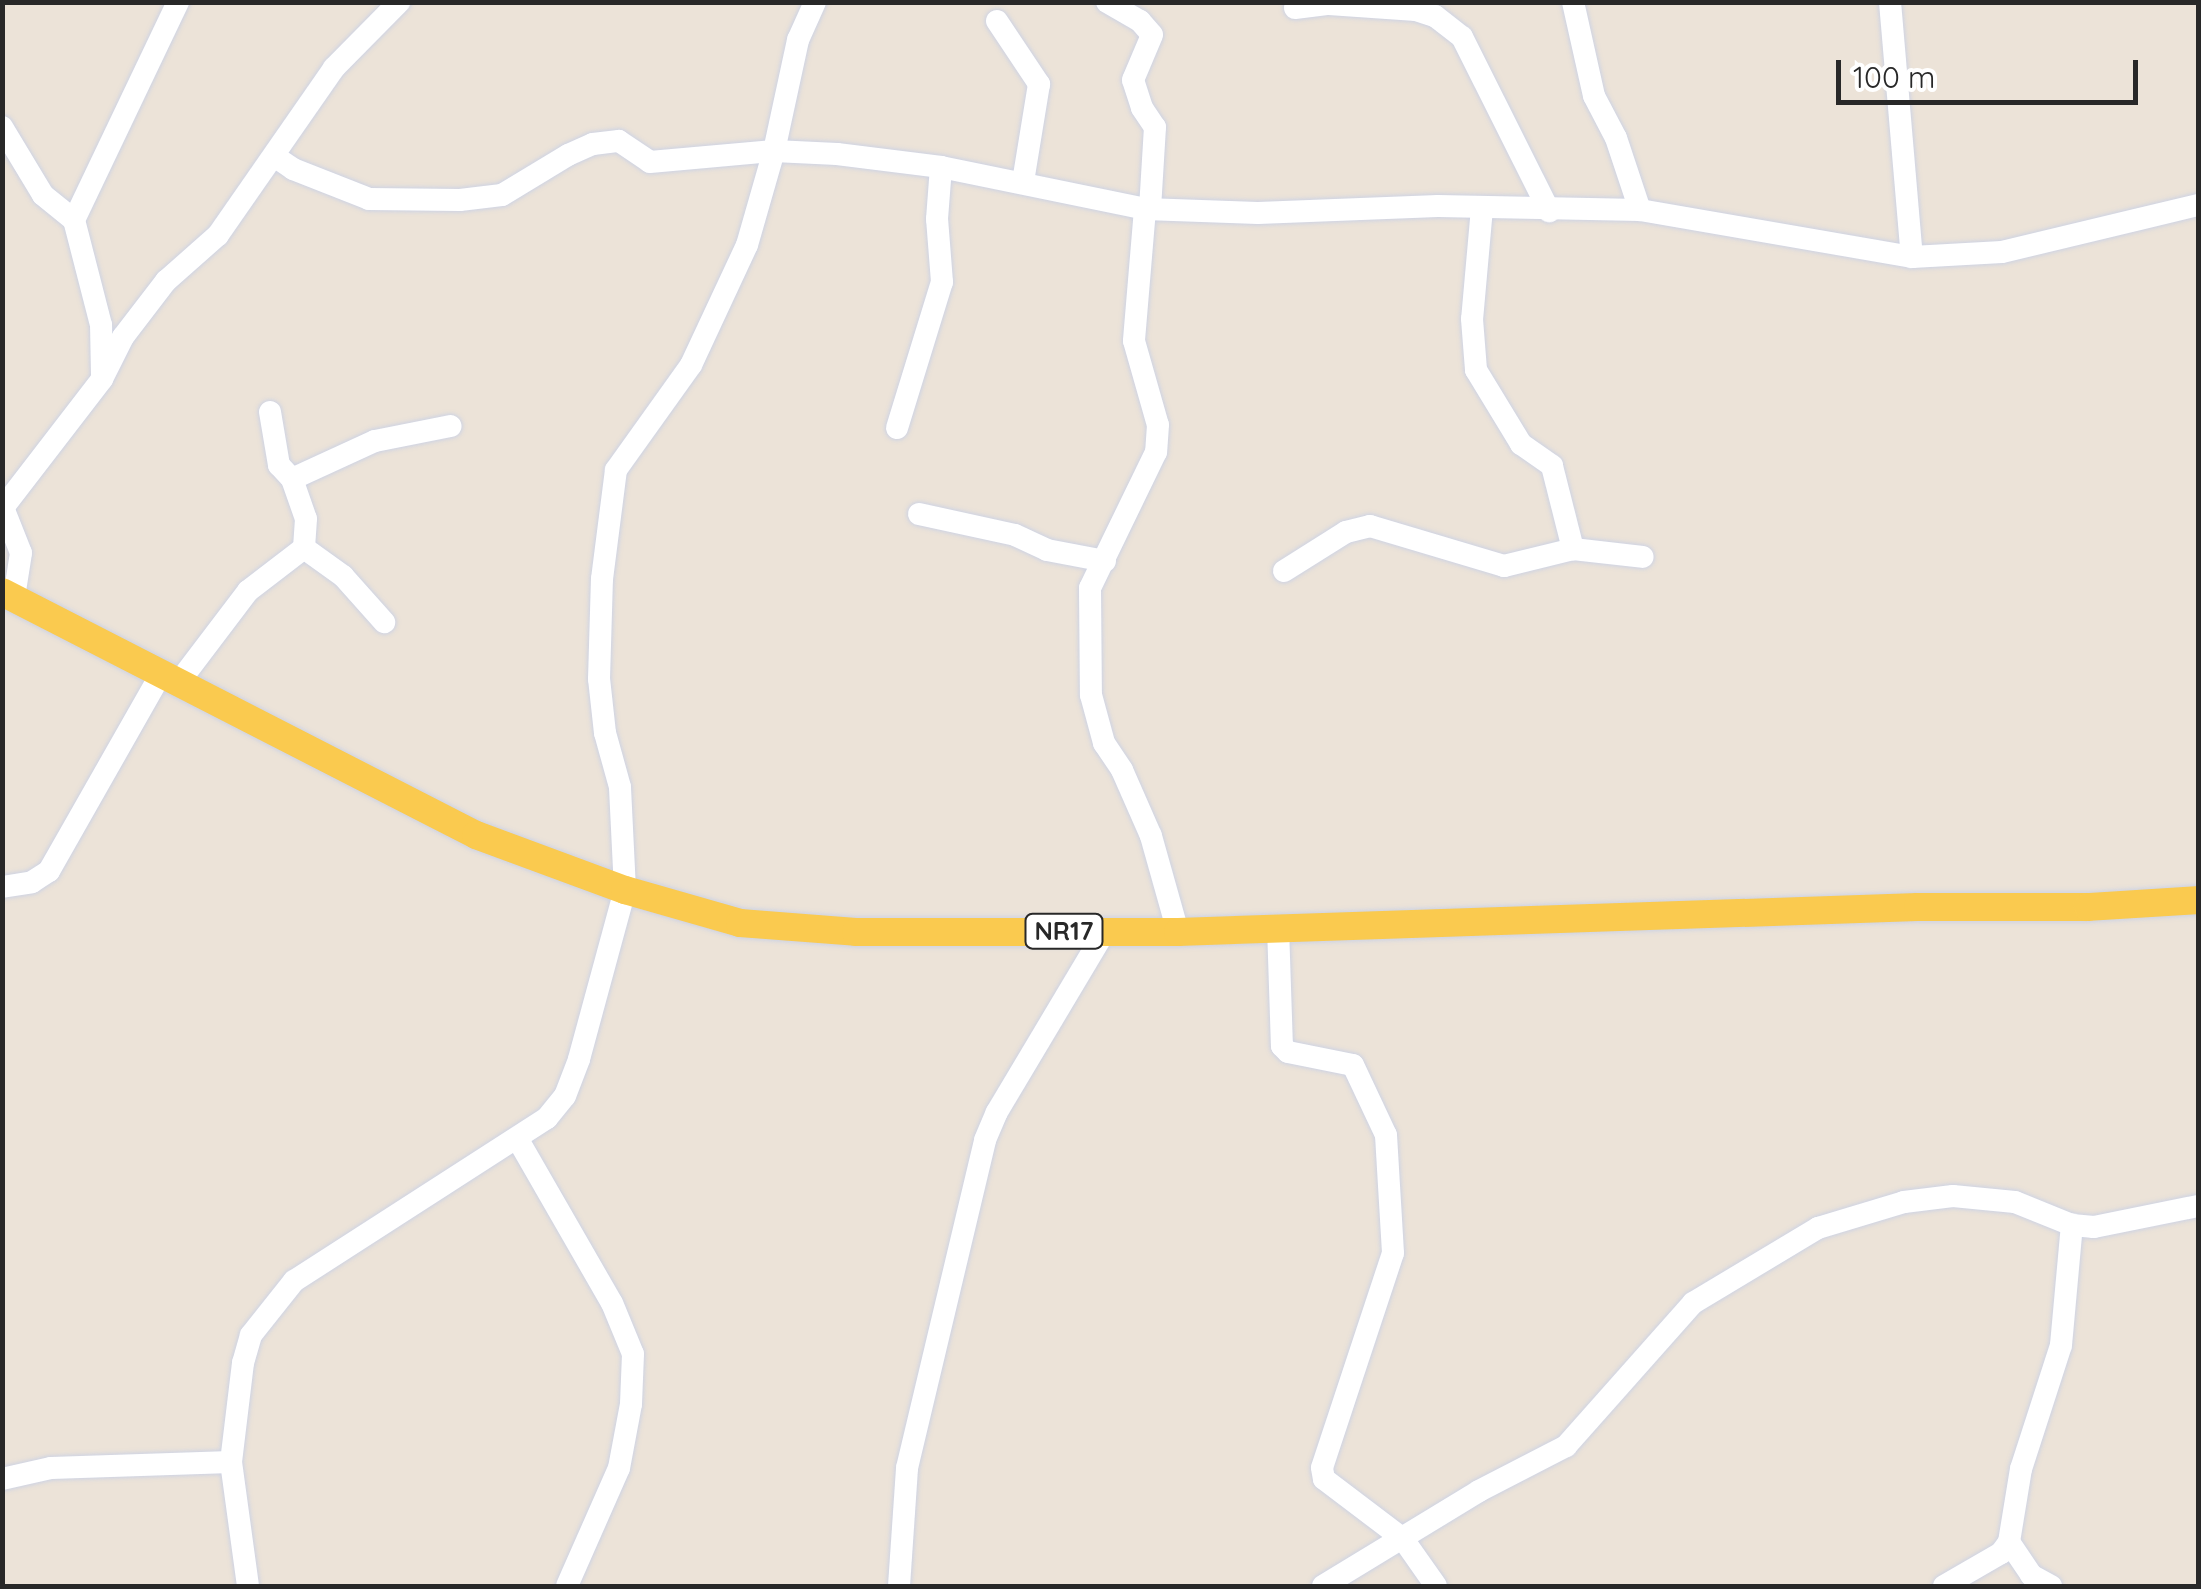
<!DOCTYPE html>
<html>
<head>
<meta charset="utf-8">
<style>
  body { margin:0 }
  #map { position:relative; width:2201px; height:1589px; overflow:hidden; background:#ece3d8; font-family:Quicksand,sans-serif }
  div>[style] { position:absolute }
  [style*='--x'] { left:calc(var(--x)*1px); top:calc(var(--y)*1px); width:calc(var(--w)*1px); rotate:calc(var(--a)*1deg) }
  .roads { filter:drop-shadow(0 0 2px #ced3e3) drop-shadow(0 0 2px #ced3e3) }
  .minor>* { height:22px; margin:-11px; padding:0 11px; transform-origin:11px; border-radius:11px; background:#fff }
  .major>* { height:28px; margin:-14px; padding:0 14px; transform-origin:14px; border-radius:14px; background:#faca4f }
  span { translate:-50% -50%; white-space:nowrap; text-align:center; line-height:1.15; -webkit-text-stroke:8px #fff; paint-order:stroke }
  .shield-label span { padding:2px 8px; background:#fff; border:2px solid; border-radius:8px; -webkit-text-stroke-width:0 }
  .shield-label { font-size:25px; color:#282828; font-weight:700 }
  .frame { position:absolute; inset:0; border:5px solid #282828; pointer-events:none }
  .scale { position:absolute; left:1836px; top:60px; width:302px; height:45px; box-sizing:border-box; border:5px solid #282828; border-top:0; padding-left:12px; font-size:30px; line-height:35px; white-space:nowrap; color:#282828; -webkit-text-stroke:8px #fff; paint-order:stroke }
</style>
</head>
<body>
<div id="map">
  <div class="roads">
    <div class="minor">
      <i style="--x:1107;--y:2;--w:38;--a:30"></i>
      <i style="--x:1140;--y:21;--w:18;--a:49"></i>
      <i style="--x:1152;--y:35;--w:49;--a:112.9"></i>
      <i style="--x:1133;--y:80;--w:29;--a:72"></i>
      <i style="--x:1142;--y:108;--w:23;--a:56"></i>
      <i style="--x:1155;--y:127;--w:82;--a:93.5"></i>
      <i style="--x:1573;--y:2;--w:96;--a:77.4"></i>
      <i style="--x:1594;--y:96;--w:47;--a:62.4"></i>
      <i style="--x:1616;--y:138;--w:76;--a:71.6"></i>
      <i style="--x:1890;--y:2;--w:256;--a:85.1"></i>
      <i style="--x:1295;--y:8;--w:34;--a:-7"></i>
      <i style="--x:1329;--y:4;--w:87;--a:3.9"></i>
      <i style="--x:1416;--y:10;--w:20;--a:18"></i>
      <i style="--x:1435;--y:16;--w:34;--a:38"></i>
      <i style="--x:1462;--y:37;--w:195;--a:63.4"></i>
      <i style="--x:997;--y:21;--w:76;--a:56.3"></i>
      <i style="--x:1039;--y:84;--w:99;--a:99.3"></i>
      <i style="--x:2;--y:127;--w:79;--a:58.9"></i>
      <i style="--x:43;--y:195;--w:40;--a:39"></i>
      <i style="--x:274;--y:156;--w:23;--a:34"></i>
      <i style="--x:293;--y:169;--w:82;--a:21.5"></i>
      <i style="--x:369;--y:199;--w:91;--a:0.6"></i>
      <i style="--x:460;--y:200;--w:42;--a:-6.8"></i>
      <i style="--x:502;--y:195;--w:77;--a:-31.2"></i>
      <i style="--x:568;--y:155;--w:27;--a:-24"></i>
      <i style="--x:593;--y:144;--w:26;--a:-7"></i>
      <i style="--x:619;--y:141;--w:37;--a:34"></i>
      <i style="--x:650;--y:162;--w:124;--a:-5.1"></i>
      <i style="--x:774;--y:151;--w:63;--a:2.7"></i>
      <i style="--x:837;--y:154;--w:105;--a:7.1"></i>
      <i style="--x:941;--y:167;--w:208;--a:11.6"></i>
      <i style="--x:1145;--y:209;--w:113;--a:2"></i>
      <i style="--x:1258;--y:213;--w:180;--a:-2.2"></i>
      <i style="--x:1438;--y:206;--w:202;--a:1.1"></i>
      <i style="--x:1640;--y:210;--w:276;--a:9.8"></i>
      <i style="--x:1912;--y:257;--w:90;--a:-3.2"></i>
      <i style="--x:2002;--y:252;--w:202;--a:-13.5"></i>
      <i style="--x:1482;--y:208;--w:111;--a:95.1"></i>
      <i style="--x:1472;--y:319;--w:51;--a:85.5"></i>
      <i style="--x:1476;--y:370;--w:87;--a:58.7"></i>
      <i style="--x:1521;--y:444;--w:38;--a:35"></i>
      <i style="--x:1552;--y:466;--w:86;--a:75.8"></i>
      <i style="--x:1145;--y:209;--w:132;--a:94.8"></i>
      <i style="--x:1134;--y:341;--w:87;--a:74.1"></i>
      <i style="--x:1158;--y:425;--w:27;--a:94"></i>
      <i style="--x:1156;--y:452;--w:151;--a:115.9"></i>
      <i style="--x:1090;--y:588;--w:107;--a:89.5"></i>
      <i style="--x:1091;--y:695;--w:50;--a:74.8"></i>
      <i style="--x:1104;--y:743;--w:32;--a:56"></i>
      <i style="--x:1122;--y:770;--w:72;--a:66.3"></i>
      <i style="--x:1151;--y:836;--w:100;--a:74.3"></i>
      <i style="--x:102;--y:375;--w:50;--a:-91.1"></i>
      <i style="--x:101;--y:325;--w:108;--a:-104.4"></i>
      <i style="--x:74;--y:220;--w:242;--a:-64.5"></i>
      <i style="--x:270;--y:412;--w:54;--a:80.4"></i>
      <i style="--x:279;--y:465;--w:19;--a:47"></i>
      <i style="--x:292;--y:479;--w:42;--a:70.7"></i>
      <i style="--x:306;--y:519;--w:29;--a:94"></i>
      <i style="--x:897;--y:428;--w:153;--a:-72.9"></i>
      <i style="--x:942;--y:282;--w:63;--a:-94.5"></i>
      <i style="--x:937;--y:219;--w:52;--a:-85.6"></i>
      <i style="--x:292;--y:479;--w:91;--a:-24.6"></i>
      <i style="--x:375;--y:441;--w:77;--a:-11.2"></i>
      <i style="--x:2;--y:509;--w:164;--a:-52.4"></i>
      <i style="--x:102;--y:379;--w:47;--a:-63.4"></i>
      <i style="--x:123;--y:337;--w:71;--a:-52.5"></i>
      <i style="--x:166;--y:281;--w:69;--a:-41.5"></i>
      <i style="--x:218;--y:235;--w:203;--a:-55.2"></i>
      <i style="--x:334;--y:68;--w:93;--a:-45.4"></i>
      <i style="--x:4;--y:510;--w:46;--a:68.4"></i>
      <i style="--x:21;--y:553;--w:45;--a:99"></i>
      <i style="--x:919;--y:514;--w:98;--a:12.3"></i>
      <i style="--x:1015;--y:535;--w:35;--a:25"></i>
      <i style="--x:1047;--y:550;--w:59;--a:10.7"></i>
      <i style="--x:1284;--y:571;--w:73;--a:-32.2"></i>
      <i style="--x:1346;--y:532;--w:25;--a:-14"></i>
      <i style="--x:1370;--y:526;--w:140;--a:16.6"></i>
      <i style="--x:1504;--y:566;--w:71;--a:-13.8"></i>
      <i style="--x:1573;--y:549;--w:70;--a:6.5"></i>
      <i style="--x:179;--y:682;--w:114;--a:-52.8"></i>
      <i style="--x:248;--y:591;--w:71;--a:-37.5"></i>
      <i style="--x:304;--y:548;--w:48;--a:35.7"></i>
      <i style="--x:343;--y:576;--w:62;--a:48.3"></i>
      <i style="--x:2;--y:887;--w:30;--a:-9"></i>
      <i style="--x:32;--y:882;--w:20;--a:-33"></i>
      <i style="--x:49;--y:871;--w:229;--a:-60.4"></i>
      <i style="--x:1278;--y:927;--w:119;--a:88.1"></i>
      <i style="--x:1282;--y:1046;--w:8;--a:45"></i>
      <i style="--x:1288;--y:1052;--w:66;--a:11.3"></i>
      <i style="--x:1353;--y:1065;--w:77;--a:64.8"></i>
      <i style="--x:1386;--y:1135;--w:118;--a:86.6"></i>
      <i style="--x:1393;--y:1253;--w:226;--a:108.3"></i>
      <i style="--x:1322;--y:1468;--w:11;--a:80"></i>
      <i style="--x:1324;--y:1479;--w:99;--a:37.2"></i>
      <i style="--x:1403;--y:1539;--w:57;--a:54.9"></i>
      <i style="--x:517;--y:1138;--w:190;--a:60.1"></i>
      <i style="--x:612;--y:1303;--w:55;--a:67.6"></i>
      <i style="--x:633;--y:1354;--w:50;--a:92.3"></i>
      <i style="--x:631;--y:1404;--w:65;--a:100.6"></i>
      <i style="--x:619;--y:1468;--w:129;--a:113.8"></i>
      <i style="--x:2;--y:1479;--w:50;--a:-12.7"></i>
      <i style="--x:51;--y:1468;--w:180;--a:-1.9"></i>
      <i style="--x:2009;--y:1542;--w:40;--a:56"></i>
      <i style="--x:2031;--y:1575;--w:23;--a:29"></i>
      <i style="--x:248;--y:1586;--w:125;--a:-97.8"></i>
      <i style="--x:231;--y:1462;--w:100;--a:-83.1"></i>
      <i style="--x:243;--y:1363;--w:29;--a:-74"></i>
      <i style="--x:251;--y:1335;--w:69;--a:-51.5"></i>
      <i style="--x:294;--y:1281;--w:301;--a:-32.8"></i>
      <i style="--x:547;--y:1118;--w:28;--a:-51"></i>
      <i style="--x:565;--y:1096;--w:40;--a:-69"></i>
      <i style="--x:579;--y:1059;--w:175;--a:-74.8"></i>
      <i style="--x:625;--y:890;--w:103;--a:-92.8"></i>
      <i style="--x:620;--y:787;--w:56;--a:-105.5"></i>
      <i style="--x:605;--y:733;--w:54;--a:-96.3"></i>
      <i style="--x:599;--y:679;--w:100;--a:-88.3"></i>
      <i style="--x:602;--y:579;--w:110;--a:-82.7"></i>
      <i style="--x:616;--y:470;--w:129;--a:-54.5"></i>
      <i style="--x:691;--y:365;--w:132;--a:-65"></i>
      <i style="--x:747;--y:245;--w:98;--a:-74"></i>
      <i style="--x:774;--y:151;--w:114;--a:-77.8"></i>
      <i style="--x:798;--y:40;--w:42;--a:-65.9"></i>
      <i style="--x:899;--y:1586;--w:118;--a:-86.1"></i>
      <i style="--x:907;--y:1468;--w:337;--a:-76.6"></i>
      <i style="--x:985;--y:1140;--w:30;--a:-67"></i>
      <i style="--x:997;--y:1112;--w:211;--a:-59.2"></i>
      <i style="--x:1323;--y:1586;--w:183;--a:-31.3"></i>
      <i style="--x:1479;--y:1491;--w:98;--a:-27.3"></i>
      <i style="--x:1566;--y:1446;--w:191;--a:-48.4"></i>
      <i style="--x:1693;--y:1303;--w:146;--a:-31"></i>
      <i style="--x:1818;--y:1228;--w:90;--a:-16.8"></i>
      <i style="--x:1904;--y:1202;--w:49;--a:-7"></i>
      <i style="--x:1953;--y:1196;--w:62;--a:5.5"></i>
      <i style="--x:2015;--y:1202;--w:61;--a:22"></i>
      <i style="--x:2072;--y:1225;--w:22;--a:5"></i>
      <i style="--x:2094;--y:1227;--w:106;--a:-11.4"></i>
      <i style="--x:1944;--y:1586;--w:66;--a:-30.1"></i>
      <i style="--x:2001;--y:1553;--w:14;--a:-54"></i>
      <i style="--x:2009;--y:1542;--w:74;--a:-80.7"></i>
      <i style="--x:2021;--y:1469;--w:130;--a:-72.1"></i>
      <i style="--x:2061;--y:1345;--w:121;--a:-84.8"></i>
    </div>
    <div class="major">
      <i style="--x:2;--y:592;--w:533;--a:27.14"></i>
      <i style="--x:476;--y:835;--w:159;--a:20.3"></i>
      <i style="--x:625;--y:890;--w:120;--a:16"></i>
      <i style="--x:740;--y:923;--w:116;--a:4.4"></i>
      <i style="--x:856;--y:932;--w:322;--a:0"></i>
      <i style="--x:1178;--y:932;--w:740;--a:-1.93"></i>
      <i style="--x:1918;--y:907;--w:170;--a:0"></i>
      <i style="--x:2088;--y:907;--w:110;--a:-3.6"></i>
    </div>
  </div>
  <div class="shield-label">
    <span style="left:1064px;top:931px">NR17</span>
  </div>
  <div class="frame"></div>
  <div class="scale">100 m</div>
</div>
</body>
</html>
